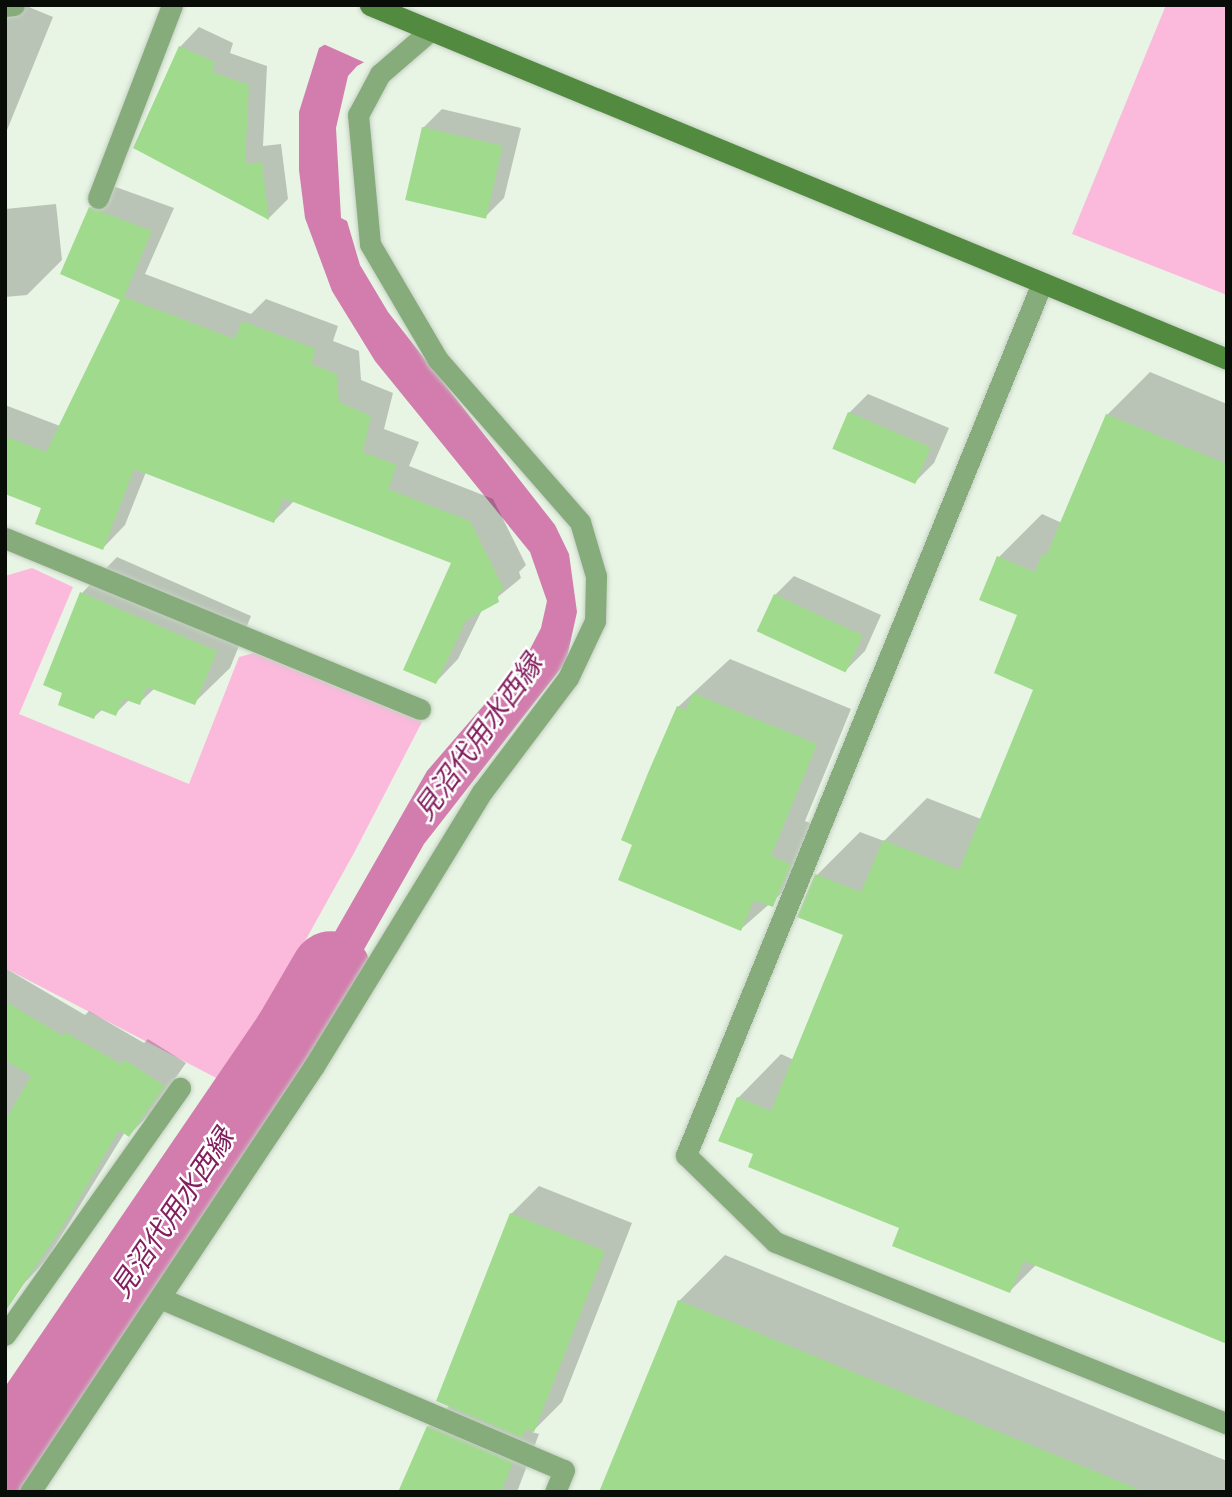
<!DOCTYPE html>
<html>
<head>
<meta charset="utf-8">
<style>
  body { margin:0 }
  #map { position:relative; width:1232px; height:1497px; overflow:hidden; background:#e8f5e5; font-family:Figtree,"Noto Sans JP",sans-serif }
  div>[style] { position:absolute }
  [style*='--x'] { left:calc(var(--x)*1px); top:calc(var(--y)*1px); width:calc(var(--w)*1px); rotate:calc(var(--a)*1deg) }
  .green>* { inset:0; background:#fbb9dc }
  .water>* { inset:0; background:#d27dad }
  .pier>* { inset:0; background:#e8f5e5 }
  .shadow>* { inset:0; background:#0003 }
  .river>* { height:80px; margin:-40px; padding:0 40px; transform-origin:40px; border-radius:40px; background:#d27dad }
  .building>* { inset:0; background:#a0da8d; transform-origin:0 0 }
  .roads { filter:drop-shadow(0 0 2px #c4d0c2) drop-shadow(0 0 2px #c4d0c2) }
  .lane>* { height:21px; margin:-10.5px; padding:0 10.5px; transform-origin:10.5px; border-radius:10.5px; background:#87ac7b }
  .street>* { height:21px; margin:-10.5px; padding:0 10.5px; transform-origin:10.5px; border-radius:10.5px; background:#87ac7b }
  .secondary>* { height:21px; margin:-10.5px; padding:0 10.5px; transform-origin:10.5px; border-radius:10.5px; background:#528a3f }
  span { translate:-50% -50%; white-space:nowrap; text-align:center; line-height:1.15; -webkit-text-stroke:5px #fff; paint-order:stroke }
  .water-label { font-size:28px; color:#831f5f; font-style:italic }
  .frame { position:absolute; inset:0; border:7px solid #090d08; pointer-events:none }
</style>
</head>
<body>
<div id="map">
  <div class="green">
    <i style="clip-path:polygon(1166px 5px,1227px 5px,1227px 295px,1072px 234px)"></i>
    <i style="clip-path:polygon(32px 568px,73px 587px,19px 714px,189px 784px,239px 657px,254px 653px,422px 722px,354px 853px,226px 1083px,5px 968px,5px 576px)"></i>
  </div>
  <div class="water">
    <i style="clip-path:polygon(391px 5px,472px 5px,357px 66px,348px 76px,336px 128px,341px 218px,347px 221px,360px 265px,388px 312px,555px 525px,569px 554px,577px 612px,566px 662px,424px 844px,292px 1076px,263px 1058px,427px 771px,527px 655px,541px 628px,547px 601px,530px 552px,375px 361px,332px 291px,305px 218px,299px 170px,299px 112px,319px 48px)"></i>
  </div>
  <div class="pier">
    <i style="clip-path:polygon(384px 5px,475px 5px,368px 64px,321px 43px)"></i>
  </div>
  <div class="shadow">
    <i style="clip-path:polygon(5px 5px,24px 5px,53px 17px,5px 135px)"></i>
    <i style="clip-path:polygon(199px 27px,233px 43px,230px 53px,267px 66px,263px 146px,281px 144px,288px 199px,269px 218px,135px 147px,180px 47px)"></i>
    <i style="clip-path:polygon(442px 109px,521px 128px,504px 198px,485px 217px,423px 128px)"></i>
    <i style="clip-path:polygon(113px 186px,174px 208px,145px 274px,251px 314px,266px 299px,338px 326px,333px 341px,359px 351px,361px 380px,393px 393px,384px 429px,419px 442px,409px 466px,493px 499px,526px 565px,519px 572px,521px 578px,482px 610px,458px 659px,436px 682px,454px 562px,294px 501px,274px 521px,146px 472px,125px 525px,103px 548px,43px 507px,5px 492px,5px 405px,60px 426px,123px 300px,90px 208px)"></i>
    <i style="clip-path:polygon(56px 204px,62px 260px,27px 295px,5px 297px,5px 209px)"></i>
    <i style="clip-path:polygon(1150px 372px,1227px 404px,1227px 1342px,1037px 1264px,1010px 1291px,902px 1228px,756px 1154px,738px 1098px,781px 1054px,794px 1060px,845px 934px,800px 916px,817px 875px,860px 832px,884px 841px,927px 798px,981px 819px,1035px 689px,1019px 614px,999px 557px,1042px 514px,1062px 523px,1107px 415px)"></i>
    <i style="clip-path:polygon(868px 394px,949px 428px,934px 463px,915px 482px,849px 413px)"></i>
    <i style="clip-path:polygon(117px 557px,251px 616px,230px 668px,194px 703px,155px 688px,139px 703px,130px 699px,115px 714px,103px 709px,94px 717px,65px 692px,45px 684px,82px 593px)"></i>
    <i style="clip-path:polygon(794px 576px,881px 615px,865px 651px,846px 670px,775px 595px)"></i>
    <i style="clip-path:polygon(730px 659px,851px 709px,805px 821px,825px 829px,808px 870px,741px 929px,634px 844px,678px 707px)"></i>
    <i style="clip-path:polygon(5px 968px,85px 1015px,89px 1011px,144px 1043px,148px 1039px,186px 1063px,151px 1113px,129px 1135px,125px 1132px,47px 1259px,5px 1304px)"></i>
    <i style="clip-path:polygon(539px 1186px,632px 1223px,562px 1402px,532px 1432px,539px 1434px,517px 1492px,402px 1492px,428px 1427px,450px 1405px,511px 1214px)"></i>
    <i style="clip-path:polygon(725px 1255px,1227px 1461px,1227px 1492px,601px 1492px,679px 1301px)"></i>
  </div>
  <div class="river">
    <i style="--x:5;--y:1458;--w:511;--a:-55.69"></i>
    <i style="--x:293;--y:1036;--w:75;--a:-59.7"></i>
  </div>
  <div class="building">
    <i style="clip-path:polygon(179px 46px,215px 62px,212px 72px,249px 85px,245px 164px,262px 162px,269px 220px,133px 148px)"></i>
    <i style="left:422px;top:127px;width:83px;height:75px;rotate:13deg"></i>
    <i style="clip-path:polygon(89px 207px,152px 231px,124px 297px,235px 339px,242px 321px,316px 349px,311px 364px,337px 374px,339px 402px,371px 416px,363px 452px,397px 465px,388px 489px,470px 521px,504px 589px,497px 594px,499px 602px,466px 620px,436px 684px,403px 670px,451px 563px,283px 498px,274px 523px,134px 469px,103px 550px,35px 524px,41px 508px,5px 494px,5px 436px,46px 452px,120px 300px,60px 274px)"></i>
    <i style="left:848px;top:412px;width:90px;height:40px;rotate:23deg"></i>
    <i style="clip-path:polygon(1106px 414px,1227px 464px,1227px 1344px,1024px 1261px,1010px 1293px,892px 1246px,899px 1228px,748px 1167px,753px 1154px,718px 1141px,737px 1097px,771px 1111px,843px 935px,797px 917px,815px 874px,861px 892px,883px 840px,959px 870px,1033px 690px,994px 673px,1017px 615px,979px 600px,997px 556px,1035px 572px,1042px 554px,1046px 556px)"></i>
    <i style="clip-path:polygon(80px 592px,217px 651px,195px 705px,147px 687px,140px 705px,123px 699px,116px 716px,98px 709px,94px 719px,58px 705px,62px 693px,43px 685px)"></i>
    <i style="left:774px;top:594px;width:98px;height:41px;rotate:25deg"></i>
    <i style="clip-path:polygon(693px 693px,817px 744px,771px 856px,791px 864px,773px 907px,754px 900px,741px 931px,618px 880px,632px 845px,621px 840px,648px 773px,677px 706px,686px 710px)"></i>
    <i style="clip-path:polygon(5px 1001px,63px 1036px,65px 1032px,121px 1064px,125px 1060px,165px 1086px,129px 1137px,119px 1130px,65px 1223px,5px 1312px,5px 1121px,31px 1076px,5px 1060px)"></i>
    <i style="clip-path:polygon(510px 1213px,605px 1251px,534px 1432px,526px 1429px,522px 1438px,436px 1401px)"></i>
    <i style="clip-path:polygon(678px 1300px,1143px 1491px,1143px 1492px,599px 1492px)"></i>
    <i style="clip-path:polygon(427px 1426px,513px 1462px,501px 1492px,398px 1492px)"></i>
  </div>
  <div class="roads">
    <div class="lane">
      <i style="--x:98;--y:198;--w:207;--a:-69"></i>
      <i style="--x:1042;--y:283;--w:942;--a:112.21"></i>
      <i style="--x:686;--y:1155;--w:124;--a:44.3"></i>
      <i style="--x:775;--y:1242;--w:487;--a:21.9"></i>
      <i style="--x:160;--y:1298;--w:439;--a:23.1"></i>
      <i style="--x:564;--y:1470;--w:24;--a:112"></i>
    </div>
    <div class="street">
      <i style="--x:5;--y:6;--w:9;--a:-6"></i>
      <i style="--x:5;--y:538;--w:449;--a:22.4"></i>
      <i style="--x:5;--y:1335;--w:303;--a:-54.7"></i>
      <i style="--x:30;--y:1492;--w:512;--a:-56.31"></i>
      <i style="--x:314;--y:1066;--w:321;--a:-58.5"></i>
      <i style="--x:482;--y:792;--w:143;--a:-53"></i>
      <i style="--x:568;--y:678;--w:63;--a:-64.7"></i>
      <i style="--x:595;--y:621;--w:45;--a:-88.7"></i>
      <i style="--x:596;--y:576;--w:56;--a:-106.5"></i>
      <i style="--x:580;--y:522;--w:215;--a:-131.2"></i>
      <i style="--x:438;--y:360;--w:134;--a:-120.4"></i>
      <i style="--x:370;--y:244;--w:130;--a:-95.3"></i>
      <i style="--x:358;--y:115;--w:47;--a:-61.8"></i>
      <i style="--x:380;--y:74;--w:67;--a:-40.8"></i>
    </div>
    <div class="secondary">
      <i style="--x:370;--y:5;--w:927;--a:22.44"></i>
    </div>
  </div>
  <div class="water-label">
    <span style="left:478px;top:737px;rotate:-54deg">見沼代用水西縁</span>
    <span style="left:172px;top:1213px;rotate:-56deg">見沼代用水西縁</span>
  </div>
  <div class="frame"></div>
</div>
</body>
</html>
